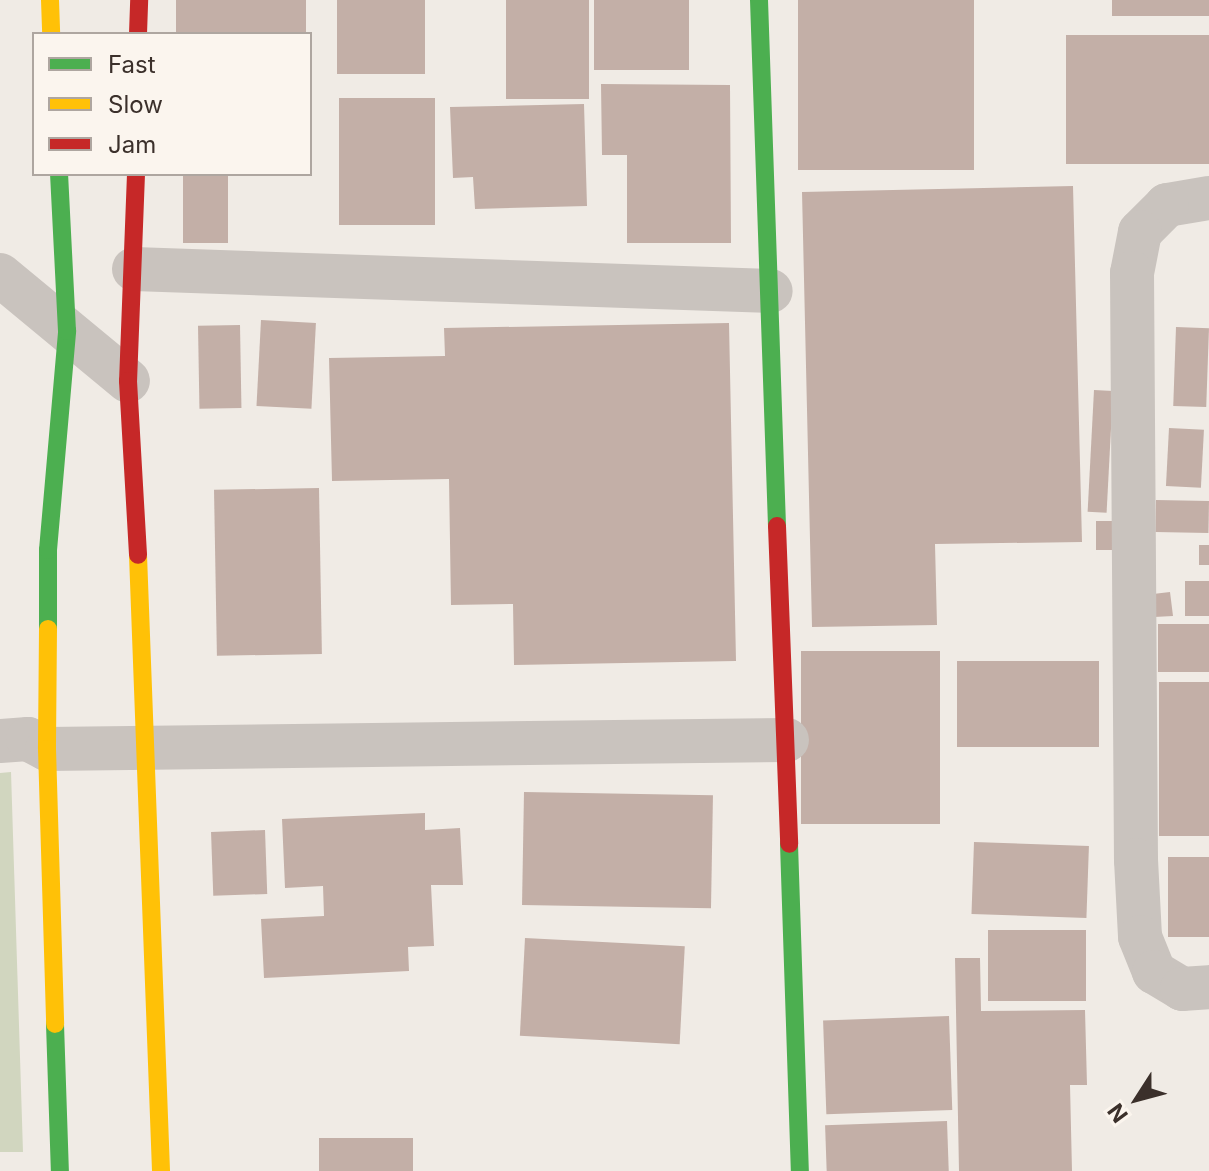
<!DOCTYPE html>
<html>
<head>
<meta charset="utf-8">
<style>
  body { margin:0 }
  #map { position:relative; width:1209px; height:1171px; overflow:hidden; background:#f0ebe5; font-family:Inter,sans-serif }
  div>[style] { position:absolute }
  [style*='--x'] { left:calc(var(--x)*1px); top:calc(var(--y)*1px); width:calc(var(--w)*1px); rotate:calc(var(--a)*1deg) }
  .green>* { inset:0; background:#d1d6bf }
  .building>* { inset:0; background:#c3afa7; transform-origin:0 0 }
  .street>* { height:44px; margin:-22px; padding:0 22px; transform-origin:22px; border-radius:22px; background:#c9c3be }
  .fast>* { height:18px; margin:-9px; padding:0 9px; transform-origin:9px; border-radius:9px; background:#4caf50 }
  .slow>* { height:18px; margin:-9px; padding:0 9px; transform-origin:9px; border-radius:9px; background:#ffc107 }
  .jam>* { height:18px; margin:-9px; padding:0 9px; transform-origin:9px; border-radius:9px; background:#c62828 }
  span { translate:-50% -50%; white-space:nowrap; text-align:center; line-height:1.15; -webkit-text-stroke:6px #fbf5ee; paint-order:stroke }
  .legend { position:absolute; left:32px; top:32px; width:280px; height:144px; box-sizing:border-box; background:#fbf5ee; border:2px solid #aea6a0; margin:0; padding:10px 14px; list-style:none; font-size:24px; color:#3b302b }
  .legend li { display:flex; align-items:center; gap:16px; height:40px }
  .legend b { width:40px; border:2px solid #aea6a0 }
  .north { position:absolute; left:1097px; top:1059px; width:80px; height:80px; -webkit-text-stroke:6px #fbf5ee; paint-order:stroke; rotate:234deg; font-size:22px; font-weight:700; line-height:32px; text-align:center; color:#3b302b }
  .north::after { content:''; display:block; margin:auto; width:28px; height:36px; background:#3b302b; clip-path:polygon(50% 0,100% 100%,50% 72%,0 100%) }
</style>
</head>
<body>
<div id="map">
  <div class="green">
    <i style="clip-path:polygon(11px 772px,23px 1152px,0 1152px,0 773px)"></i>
  </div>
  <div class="building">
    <i style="left:176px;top:0;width:130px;height:34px"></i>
    <i style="left:337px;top:0;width:88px;height:74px"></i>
    <i style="left:506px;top:0;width:83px;height:99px"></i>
    <i style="left:594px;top:0;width:95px;height:70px"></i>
    <i style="left:798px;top:0;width:176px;height:170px"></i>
    <i style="left:1112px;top:0;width:97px;height:16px"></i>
    <i style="left:1209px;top:35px;width:129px;height:143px;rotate:90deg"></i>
    <i style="clip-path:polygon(601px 84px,730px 85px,731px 243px,627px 243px,627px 155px,602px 155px)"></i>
    <i style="left:435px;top:98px;width:127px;height:96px;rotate:90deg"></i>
    <i style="clip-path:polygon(584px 104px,587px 206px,475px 209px,473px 177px,453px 178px,450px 107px)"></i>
    <i style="left:183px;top:174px;width:45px;height:69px"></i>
    <i style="clip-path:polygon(1073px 186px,1082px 542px,935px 544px,937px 625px,812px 627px,802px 192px)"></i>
    <i style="left:261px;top:320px;width:55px;height:86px;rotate:3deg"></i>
    <i style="clip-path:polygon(729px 323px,736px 661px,514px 665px,513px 604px,451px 605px,449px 479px,332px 481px,329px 358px,445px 356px,444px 328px)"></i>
    <i style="left:240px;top:325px;width:83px;height:42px;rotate:89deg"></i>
    <i style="left:1176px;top:327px;width:33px;height:79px;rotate:2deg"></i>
    <i style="left:1094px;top:390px;width:19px;height:122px;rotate:3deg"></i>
    <i style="left:1169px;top:428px;width:35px;height:58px;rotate:3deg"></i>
    <i style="left:319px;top:488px;width:166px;height:105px;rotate:89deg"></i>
    <i style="left:1156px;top:500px;width:53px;height:32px;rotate:1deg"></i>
    <i style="left:1096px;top:521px;width:16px;height:29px"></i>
    <i style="left:1199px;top:545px;width:10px;height:20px"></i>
    <i style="left:1185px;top:581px;width:24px;height:35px"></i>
    <i style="clip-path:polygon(1170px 592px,1173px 616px,1154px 617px,1153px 594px)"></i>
    <i style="left:1158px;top:624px;width:51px;height:48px"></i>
    <i style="left:801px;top:651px;width:139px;height:173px"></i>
    <i style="left:957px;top:661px;width:142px;height:86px"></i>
    <i style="left:1209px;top:682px;width:154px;height:50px;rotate:90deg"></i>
    <i style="left:524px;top:792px;width:189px;height:113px;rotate:1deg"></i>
    <i style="clip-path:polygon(425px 813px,425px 830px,460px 828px,463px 885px,431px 885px,434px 946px,408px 947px,409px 971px,264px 978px,261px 919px,324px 916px,323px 886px,285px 888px,282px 819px)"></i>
    <i style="left:265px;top:830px;width:64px;height:54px;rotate:88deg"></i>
    <i style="left:974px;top:842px;width:115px;height:72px;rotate:2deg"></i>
    <i style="left:1168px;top:857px;width:41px;height:80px"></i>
    <i style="left:988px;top:930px;width:98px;height:71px"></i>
    <i style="left:525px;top:938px;width:160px;height:98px;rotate:3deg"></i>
    <i style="clip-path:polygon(955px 958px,980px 958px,981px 1011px,1085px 1010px,1087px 1085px,1070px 1085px,1072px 1171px,959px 1171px)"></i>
    <i style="left:949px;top:1016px;width:94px;height:126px;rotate:88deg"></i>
    <i style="left:947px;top:1121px;width:50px;height:122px;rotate:88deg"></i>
    <i style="left:413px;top:1138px;width:33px;height:94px;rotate:90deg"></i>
  </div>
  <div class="street">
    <i style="--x:1209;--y:198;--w:43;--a:170.5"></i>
    <i style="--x:1167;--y:205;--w:38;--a:135"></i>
    <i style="--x:1140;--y:232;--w:42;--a:101"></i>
    <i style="--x:1132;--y:273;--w:587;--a:89.61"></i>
    <i style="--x:1136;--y:860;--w:77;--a:87"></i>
    <i style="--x:1140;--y:937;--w:38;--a:68"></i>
    <i style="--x:1154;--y:972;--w:33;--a:31"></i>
    <i style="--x:1182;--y:989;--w:27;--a:-4"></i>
    <i style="--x:134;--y:269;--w:637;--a:1.98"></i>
    <i style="--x:0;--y:275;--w:166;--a:39.6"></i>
    <i style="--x:0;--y:741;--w:28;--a:-4"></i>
    <i style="--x:28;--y:739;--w:21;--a:28"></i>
    <i style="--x:47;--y:749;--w:740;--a:-0.7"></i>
  </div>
  <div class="fast">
    <i style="--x:759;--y:0;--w:526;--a:88.04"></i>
    <i style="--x:48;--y:629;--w:79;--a:-90"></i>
    <i style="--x:48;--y:550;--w:220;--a:-85"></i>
    <i style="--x:67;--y:331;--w:157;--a:-92.9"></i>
    <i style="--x:789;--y:844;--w:327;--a:88.1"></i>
    <i style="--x:55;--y:1024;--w:147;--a:88.1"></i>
  </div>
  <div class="slow">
    <i style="--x:50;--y:0;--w:34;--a:88"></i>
    <i style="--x:138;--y:555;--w:616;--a:87.86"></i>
    <i style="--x:48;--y:629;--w:120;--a:90.5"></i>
    <i style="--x:47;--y:749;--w:275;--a:88.3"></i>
  </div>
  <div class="jam">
    <i style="--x:138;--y:34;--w:34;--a:-88"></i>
    <i style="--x:136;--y:174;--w:207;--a:92.2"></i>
    <i style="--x:128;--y:381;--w:174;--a:86.7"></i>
    <i style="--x:777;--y:526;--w:318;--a:87.8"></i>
  </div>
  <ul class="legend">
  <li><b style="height:10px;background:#4caf50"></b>Fast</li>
  <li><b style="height:10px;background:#ffc107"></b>Slow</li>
  <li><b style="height:10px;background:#c62828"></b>Jam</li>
  </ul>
  <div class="north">N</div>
</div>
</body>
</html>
